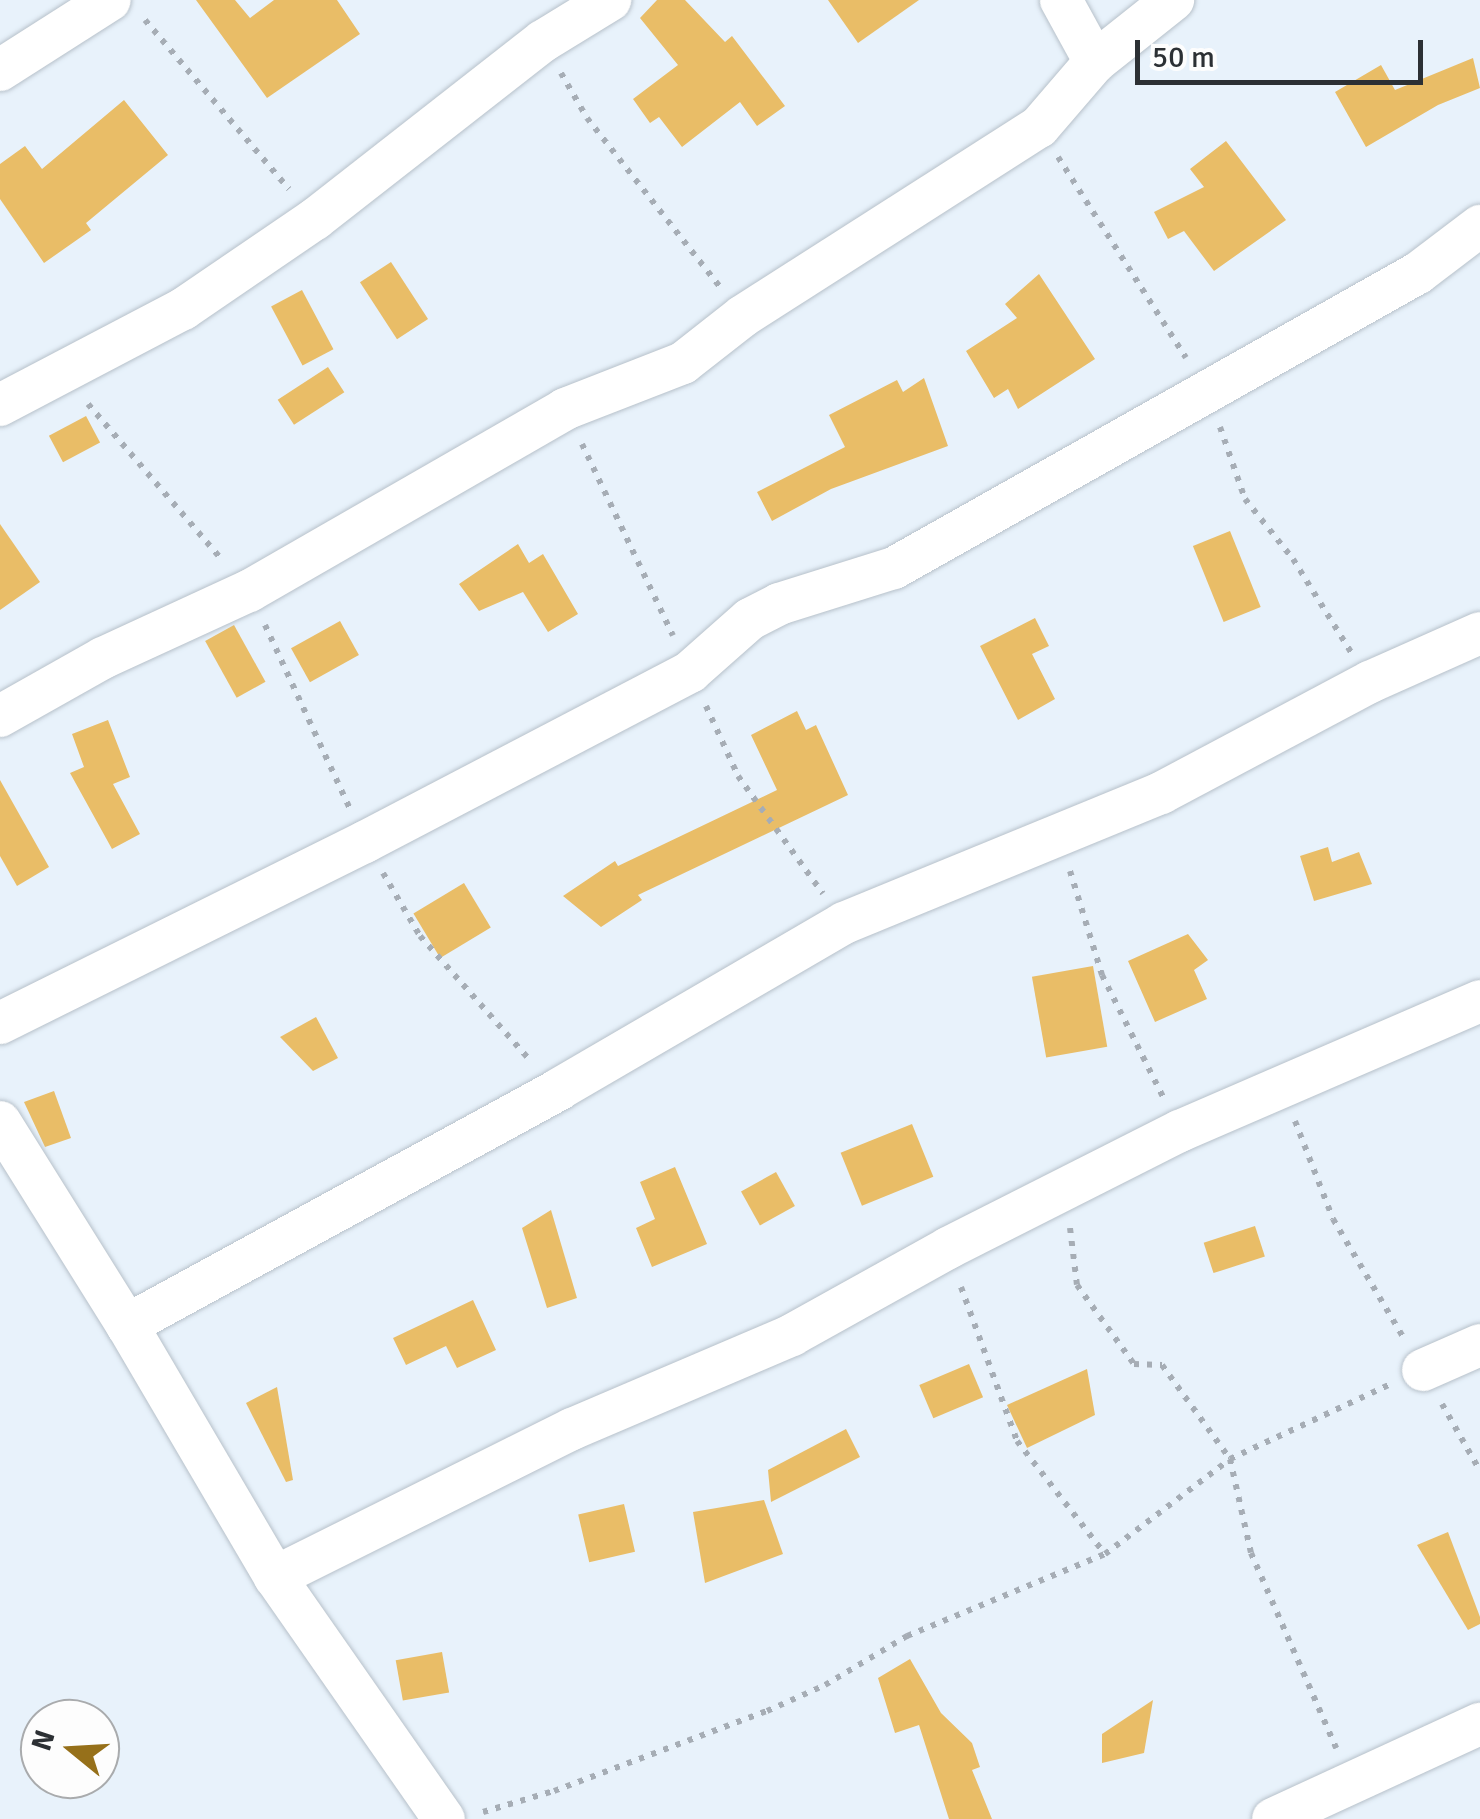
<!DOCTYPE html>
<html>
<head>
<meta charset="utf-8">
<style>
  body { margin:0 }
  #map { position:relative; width:1480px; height:1819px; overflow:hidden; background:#e8f2fb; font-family:Signika,sans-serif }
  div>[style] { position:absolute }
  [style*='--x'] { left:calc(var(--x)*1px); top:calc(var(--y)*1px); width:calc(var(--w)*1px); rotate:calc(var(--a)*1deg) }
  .building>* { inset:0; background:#e9bd67; transform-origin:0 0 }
  .path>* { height:6px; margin-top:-3px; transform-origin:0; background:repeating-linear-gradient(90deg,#a6adb5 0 5px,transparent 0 13px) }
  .roads { filter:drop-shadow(0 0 2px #b7c1ca) drop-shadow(0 0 2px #b7c1ca) }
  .minor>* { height:42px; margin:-21px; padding:0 21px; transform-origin:21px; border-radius:21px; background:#fff }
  span { translate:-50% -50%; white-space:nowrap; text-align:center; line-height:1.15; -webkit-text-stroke:10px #fdfdfd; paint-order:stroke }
  .north { position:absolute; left:20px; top:1699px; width:100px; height:100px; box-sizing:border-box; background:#fdfdfd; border:2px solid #a9abad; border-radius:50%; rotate:288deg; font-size:28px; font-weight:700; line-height:40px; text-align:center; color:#2c3034 }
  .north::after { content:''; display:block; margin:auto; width:35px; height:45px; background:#96701a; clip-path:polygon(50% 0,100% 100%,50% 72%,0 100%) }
  .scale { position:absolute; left:1135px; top:40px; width:288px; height:45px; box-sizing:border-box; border:5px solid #2c3034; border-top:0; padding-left:12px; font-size:30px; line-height:35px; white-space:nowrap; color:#2c3034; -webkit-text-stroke:8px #fdfdfd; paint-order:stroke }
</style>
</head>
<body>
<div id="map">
  <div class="building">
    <i style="clip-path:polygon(196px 0,235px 0,250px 18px,274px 0,337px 0,360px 34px,267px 98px)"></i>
    <i style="clip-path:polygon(657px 0,685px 0,725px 42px,732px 36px,785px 106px,757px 126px,740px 102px,682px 147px,659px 117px,650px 123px,633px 99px,678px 65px,640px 18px)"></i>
    <i style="clip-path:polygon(828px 0,919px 0,858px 43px)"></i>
    <i style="clip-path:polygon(1473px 58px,1480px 88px,1438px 105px,1366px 147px,1335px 92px,1381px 65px,1395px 90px)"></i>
    <i style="clip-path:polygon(124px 100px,168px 155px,86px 223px,91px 230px,44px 263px,0 199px,0 164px,25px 146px,42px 169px)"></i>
    <i style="clip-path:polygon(1226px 141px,1286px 220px,1214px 271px,1184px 231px,1168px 239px,1154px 212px,1204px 187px,1190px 169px)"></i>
    <i style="left:391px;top:262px;width:68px;height:37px;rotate:57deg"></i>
    <i style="clip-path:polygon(1039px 274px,1095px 359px,1018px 409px,1008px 389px,994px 398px,966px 351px,1017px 318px,1005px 304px)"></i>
    <i style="left:302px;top:290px;width:67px;height:35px;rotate:62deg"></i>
    <i style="left:328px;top:367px;width:30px;height:60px;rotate:57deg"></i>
    <i style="clip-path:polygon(924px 378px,948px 446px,831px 489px,772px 521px,757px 492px,845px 447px,829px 415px,897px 380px,903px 392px)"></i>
    <i style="left:86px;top:416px;width:30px;height:42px;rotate:62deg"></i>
    <i style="clip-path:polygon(0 524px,40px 582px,0 610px)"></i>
    <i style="left:1230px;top:531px;width:82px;height:40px;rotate:68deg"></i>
    <i style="clip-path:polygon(518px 544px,529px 563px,543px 554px,578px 614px,548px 632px,523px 592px,479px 611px,459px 584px)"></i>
    <i style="clip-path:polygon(1035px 618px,1049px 646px,1032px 654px,1055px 699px,1018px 720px,980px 646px)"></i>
    <i style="left:340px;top:621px;width:39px;height:56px;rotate:61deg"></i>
    <i style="left:234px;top:625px;width:65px;height:33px;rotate:61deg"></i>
    <i style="clip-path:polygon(797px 711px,806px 730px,816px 725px,848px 795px,638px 895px,642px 900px,601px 927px,563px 896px,615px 861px,618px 866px,777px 790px,751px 735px)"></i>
    <i style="clip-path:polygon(108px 720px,130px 777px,113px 784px,140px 834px,112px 849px,70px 773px,84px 767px,72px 734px)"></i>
    <i style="clip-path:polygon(0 780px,49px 867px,17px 886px,0 856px)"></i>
    <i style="clip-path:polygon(1328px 847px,1332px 862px,1359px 852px,1372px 884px,1314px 901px,1300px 856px)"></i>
    <i style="left:464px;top:883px;width:52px;height:59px;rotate:59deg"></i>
    <i style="clip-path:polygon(1188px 934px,1208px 960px,1194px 970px,1207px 999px,1155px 1022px,1128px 961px)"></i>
    <i style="left:1093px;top:966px;width:82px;height:62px;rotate:80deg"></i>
    <i style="clip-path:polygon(316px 1017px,338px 1058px,313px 1071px,280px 1037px)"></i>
    <i style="clip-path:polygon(54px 1091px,71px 1138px,45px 1147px,24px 1102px)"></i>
    <i style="left:912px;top:1124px;width:57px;height:77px;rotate:68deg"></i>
    <i style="clip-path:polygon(675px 1167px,707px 1244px,652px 1267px,636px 1228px,655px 1219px,640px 1182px)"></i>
    <i style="left:776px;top:1172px;width:39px;height:40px;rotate:61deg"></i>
    <i style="clip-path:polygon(551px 1210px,577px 1298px,547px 1308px,522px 1228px)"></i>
    <i style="left:1255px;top:1226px;width:32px;height:54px;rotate:72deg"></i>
    <i style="clip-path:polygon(473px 1300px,496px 1350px,457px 1368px,446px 1346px,406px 1365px,393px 1338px)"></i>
    <i style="left:969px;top:1364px;width:36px;height:54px;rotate:67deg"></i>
    <i style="clip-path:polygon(1087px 1369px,1095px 1415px,1027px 1448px,1007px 1405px)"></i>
    <i style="clip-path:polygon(277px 1387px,293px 1480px,286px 1482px,246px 1403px)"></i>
    <i style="clip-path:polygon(846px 1429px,860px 1457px,771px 1502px,768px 1470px)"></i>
    <i style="clip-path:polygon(764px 1500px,783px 1554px,705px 1583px,693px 1512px)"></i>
    <i style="left:624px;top:1504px;width:49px;height:47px;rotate:77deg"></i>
    <i style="clip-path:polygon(1448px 1532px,1480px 1617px,1480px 1624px,1468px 1630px,1417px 1545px)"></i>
    <i style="left:442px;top:1652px;width:41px;height:47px;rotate:80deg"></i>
    <i style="clip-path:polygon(910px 1659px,941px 1713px,972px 1743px,980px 1767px,972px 1770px,992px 1819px,949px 1819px,919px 1725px,895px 1733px,878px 1678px)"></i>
    <i style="clip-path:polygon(1153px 1700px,1144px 1753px,1102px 1763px,1102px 1734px)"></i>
  </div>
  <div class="path">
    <i style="--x:145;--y:20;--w:222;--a:49.6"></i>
    <i style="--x:561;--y:73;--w:52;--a:60"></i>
    <i style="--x:587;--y:118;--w:215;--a:51.8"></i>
    <i style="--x:1058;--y:157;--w:238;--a:57.5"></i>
    <i style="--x:88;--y:404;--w:207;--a:49.3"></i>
    <i style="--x:1220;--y:427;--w:76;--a:70.9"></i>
    <i style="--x:1245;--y:499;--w:77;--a:51.3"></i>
    <i style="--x:1293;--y:559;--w:110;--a:58.1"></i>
    <i style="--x:582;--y:444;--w:212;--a:64.6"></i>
    <i style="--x:265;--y:625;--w:203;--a:65.2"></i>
    <i style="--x:706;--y:706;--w:77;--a:65.4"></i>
    <i style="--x:738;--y:776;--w:145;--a:54.2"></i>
    <i style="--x:1070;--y:871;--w:109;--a:72.9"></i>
    <i style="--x:1102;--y:975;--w:139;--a:63.4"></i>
    <i style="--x:383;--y:873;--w:73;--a:59.6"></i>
    <i style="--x:420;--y:936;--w:164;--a:48.5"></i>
    <i style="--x:1295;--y:1121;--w:105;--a:68.8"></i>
    <i style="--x:1333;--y:1219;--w:137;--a:59.3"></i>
    <i style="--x:1070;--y:1228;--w:57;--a:83"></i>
    <i style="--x:1077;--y:1285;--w:97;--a:54.2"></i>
    <i style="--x:1134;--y:1364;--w:28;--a:2"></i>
    <i style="--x:1162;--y:1365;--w:116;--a:54.1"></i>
    <i style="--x:1230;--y:1459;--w:96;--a:77.4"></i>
    <i style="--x:1251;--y:1553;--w:213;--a:66.4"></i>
    <i style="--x:961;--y:1287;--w:164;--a:70"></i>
    <i style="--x:1017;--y:1441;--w:143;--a:52.1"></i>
    <i style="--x:1442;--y:1404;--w:77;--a:60.4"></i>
    <i style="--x:483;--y:1812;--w:74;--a:-16.5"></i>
    <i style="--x:554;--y:1791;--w:228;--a:-20.6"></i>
    <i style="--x:767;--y:1711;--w:64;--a:-24.1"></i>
    <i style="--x:825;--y:1685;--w:96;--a:-30.9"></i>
    <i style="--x:907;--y:1636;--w:214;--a:-22.5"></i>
    <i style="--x:1105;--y:1554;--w:157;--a:-37.2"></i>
    <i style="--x:1230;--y:1459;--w:175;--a:-25"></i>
  </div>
  <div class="roads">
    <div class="minor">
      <i style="--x:1061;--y:0;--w:71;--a:61.3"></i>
      <i style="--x:0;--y:70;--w:130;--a:-32.5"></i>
      <i style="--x:0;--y:405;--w:207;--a:-27.7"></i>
      <i style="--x:183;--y:309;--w:160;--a:-34.3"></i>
      <i style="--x:315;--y:219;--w:289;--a:-38"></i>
      <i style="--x:543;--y:41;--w:79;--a:-31.5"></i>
      <i style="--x:0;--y:716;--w:118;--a:-29.4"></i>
      <i style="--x:103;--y:658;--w:161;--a:-24.7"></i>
      <i style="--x:249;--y:591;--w:365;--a:-29.9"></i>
      <i style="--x:565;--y:409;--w:127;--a:-21.3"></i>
      <i style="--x:683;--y:363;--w:76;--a:-38.1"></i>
      <i style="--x:743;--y:316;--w:351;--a:-32.6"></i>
      <i style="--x:1039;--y:127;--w:86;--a:-49.3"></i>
      <i style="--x:1095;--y:62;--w:100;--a:-38.5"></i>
      <i style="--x:0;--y:1023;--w:407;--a:-26.4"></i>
      <i style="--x:365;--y:842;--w:367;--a:-27.6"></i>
      <i style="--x:690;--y:672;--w:80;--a:-41.5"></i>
      <i style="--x:750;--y:619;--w:33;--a:-27"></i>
      <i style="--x:779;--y:604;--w:121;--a:-17.4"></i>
      <i style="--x:894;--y:568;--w:601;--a:-29.38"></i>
      <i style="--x:1418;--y:273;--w:78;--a:-37.2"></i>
      <i style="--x:0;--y:1122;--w:239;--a:58"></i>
      <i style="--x:127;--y:1325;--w:292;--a:59.6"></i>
      <i style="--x:275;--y:1577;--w:295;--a:55.1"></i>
      <i style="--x:127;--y:1325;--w:492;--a:-28.6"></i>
      <i style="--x:559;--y:1089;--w:330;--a:-30.2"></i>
      <i style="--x:844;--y:923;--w:343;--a:-22.3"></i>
      <i style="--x:1161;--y:793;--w:237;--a:-28"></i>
      <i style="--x:1370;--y:682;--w:120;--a:-24"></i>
      <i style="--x:1423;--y:1370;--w:62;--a:-23.7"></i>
      <i style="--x:275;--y:1577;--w:332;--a:-26.5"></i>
      <i style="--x:572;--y:1429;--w:239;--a:-23.1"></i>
      <i style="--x:792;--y:1335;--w:179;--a:-29.1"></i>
      <i style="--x:948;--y:1248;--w:260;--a:-26.8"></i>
      <i style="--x:1180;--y:1131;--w:327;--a:-23.4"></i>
      <i style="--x:1273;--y:1819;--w:228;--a:-24.7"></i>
    </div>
  </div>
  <div class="north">N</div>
  <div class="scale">50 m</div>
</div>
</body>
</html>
